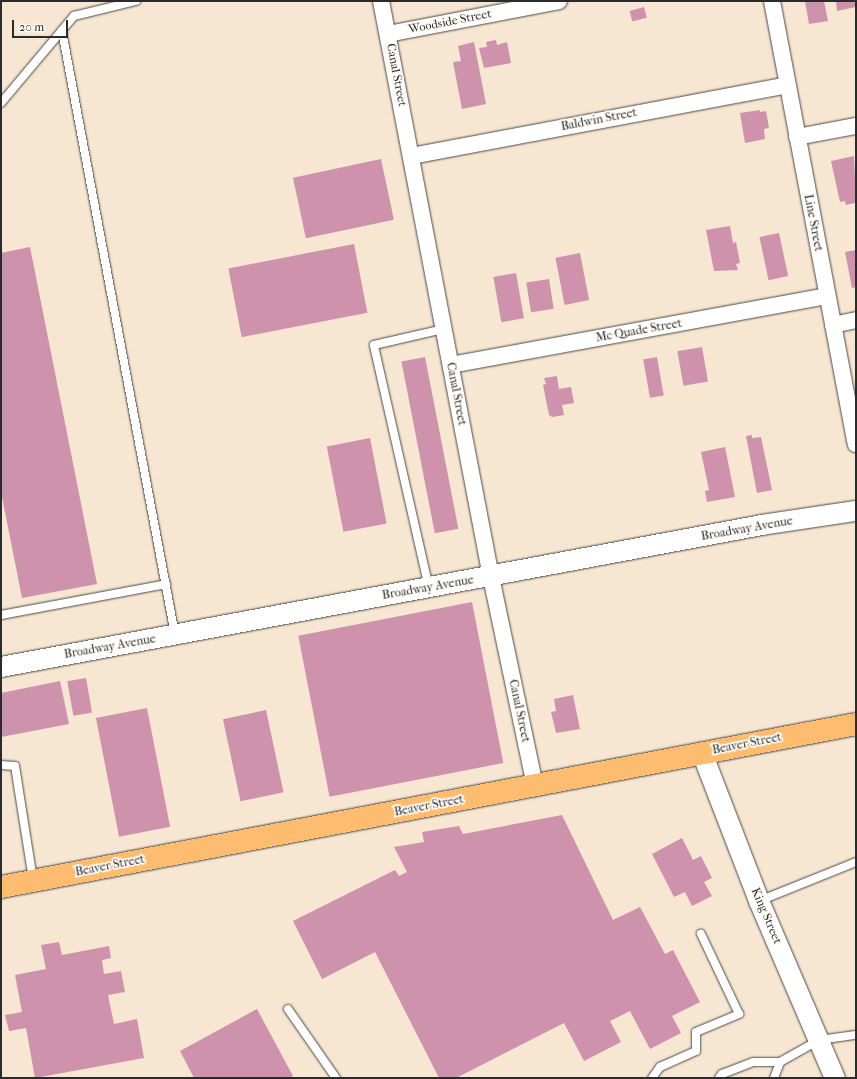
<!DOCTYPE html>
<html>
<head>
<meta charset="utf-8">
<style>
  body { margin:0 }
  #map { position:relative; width:857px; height:1079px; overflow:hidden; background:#f7e7d2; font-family:"IM FELL French Canon",serif }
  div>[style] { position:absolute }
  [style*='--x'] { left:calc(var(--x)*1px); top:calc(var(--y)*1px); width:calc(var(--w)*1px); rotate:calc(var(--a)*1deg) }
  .building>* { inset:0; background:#ce92ad; transform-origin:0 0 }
  .roads { filter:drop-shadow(0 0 1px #4a4744) drop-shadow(0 0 1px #4a4744) }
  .service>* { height:8px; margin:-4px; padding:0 4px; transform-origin:4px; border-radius:4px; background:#fff }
  .minor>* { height:16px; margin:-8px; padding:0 8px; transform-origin:8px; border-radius:8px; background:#fff }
  .tertiary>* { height:20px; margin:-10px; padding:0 10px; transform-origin:10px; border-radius:10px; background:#fff }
  .primary>* { height:22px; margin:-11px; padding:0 11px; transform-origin:11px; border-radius:11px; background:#febc70 }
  span { translate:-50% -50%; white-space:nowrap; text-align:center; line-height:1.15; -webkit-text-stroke:3.5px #fdfcf7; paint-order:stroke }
  .street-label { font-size:12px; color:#2b2b2b }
  .frame { position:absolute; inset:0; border:2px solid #2b2b2b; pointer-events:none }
  .scale { position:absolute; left:12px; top:20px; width:56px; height:18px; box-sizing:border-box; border:2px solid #2b2b2b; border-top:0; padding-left:5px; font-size:12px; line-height:14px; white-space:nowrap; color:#2b2b2b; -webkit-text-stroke:3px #fdfcf7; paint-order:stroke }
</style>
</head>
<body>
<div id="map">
  <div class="building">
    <i style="clip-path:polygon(805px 1px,824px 1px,828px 21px,809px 24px)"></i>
    <i style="clip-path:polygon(836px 1px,855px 1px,856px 7px,837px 11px)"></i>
    <i style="left:644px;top:7px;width:11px;height:15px;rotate:75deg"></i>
    <i style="clip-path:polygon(496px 40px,497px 45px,507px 42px,511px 63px,484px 68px,479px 48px,487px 47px,486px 42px)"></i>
    <i style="clip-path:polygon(474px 42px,486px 104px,462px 109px,453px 62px,461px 61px,458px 46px)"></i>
    <i style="clip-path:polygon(760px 110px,760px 112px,766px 111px,769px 128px,764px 129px,765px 139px,745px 143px,740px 113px)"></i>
    <i style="clip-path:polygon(854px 156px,856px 199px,855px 203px,846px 205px,845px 201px,840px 202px,831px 161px)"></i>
    <i style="left:381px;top:159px;width:62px;height:90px;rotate:78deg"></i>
    <i style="clip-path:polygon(730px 226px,733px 243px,736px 242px,740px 263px,736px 264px,738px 270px,714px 271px,706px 230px)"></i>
    <i style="left:779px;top:233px;width:44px;height:20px;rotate:78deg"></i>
    <i style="left:354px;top:244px;width:70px;height:128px;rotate:79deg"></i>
    <i style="clip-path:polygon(30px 247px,97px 584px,22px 598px,1px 492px,1px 253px)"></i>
    <i style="clip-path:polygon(856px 250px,856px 287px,852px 288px,845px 252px)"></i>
    <i style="left:580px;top:253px;width:48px;height:25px;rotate:79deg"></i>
    <i style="left:516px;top:273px;width:46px;height:23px;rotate:80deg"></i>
    <i style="left:549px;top:279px;width:30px;height:23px;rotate:81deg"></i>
    <i style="left:702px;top:347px;width:35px;height:25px;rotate:80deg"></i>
    <i style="left:425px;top:357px;width:175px;height:24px;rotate:79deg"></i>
    <i style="left:657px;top:357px;width:39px;height:14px;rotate:80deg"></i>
    <i style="clip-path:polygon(557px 376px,559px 389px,571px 387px,574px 403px,562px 405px,564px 415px,552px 417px,549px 415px,543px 385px,546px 384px,544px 378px)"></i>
    <i style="clip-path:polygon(752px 435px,752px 438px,761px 437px,772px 490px,757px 493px,746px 436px)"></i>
    <i style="left:370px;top:438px;width:87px;height:44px;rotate:79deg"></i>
    <i style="clip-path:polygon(725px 447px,735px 497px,707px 502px,705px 491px,709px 490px,701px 452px)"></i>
    <i style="left:472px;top:602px;width:164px;height:177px;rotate:79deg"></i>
    <i style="left:86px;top:678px;width:35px;height:19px;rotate:80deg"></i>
    <i style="clip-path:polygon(60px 681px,69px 724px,1px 737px,1px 693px)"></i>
    <i style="clip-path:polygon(573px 695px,580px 729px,556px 733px,551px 712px,556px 711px,554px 699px)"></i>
    <i style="left:147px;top:708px;width:121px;height:52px;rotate:79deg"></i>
    <i style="left:266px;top:710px;width:84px;height:44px;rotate:78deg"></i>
    <i style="clip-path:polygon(562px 815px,613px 920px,640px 907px,665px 954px,673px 950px,700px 1002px,672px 1016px,681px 1033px,650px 1049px,630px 1011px,610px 1021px,621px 1042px,584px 1061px,564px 1023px,456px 1078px,439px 1078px,375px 952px,322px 979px,293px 921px,395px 870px,399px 876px,407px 872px,394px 847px,424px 842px,422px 832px,459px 826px,463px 834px)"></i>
    <i style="clip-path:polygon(682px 838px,693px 860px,701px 856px,712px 878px,704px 882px,712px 896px,692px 906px,685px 892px,674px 897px,652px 854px)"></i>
    <i style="clip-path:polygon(59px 942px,62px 955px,109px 946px,111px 958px,102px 960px,104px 974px,121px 971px,125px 992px,108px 995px,114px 1024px,137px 1019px,144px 1058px,35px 1078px,26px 1028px,9px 1031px,5px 1015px,22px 1012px,15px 975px,46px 969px,41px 945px)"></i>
    <i style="clip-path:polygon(257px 1009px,293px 1076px,289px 1078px,194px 1078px,180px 1051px)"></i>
  </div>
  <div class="roads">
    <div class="service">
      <i style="--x:62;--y:31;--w:614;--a:79.4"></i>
      <i style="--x:1;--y:103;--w:114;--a:-50"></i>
      <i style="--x:74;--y:16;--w:64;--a:-13.6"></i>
      <i style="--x:429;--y:588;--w:249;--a:-102.8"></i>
      <i style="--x:374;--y:345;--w:72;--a:-12.9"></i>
      <i style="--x:1;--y:615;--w:168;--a:-10.6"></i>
      <i style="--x:1;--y:765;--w:14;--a:4"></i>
      <i style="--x:15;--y:766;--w:115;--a:81"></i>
      <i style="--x:759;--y:901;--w:105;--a:-21.9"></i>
      <i style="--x:288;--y:1009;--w:84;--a:55.2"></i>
      <i style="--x:652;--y:1078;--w:14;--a:-54"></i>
      <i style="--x:660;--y:1067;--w:39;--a:-24"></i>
      <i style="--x:696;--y:1051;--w:19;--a:-90"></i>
      <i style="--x:696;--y:1032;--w:47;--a:-22.7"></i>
      <i style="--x:739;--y:1014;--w:89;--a:-115.4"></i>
      <i style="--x:719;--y:1078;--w:5;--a:-53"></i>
      <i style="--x:722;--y:1074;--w:34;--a:-21"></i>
      <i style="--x:754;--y:1062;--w:26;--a:0"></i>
      <i style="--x:780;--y:1062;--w:45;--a:-29.4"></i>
      <i style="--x:819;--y:1040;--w:37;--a:-8"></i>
      <i style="--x:774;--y:1078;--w:17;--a:-69"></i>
    </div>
    <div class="minor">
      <i style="--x:381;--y:1;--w:586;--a:79.19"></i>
      <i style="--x:491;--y:577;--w:214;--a:78.1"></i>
      <i style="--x:772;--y:1;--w:451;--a:79.3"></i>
      <i style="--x:388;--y:34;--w:174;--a:-10.9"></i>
      <i style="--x:797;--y:137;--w:60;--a:-10.6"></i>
      <i style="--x:412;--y:156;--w:381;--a:-10.7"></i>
      <i style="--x:833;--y:325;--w:24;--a:-12"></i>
      <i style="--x:451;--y:365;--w:382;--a:-10.4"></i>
    </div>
    <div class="tertiary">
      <i style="--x:1;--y:667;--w:774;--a:-10.57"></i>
      <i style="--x:762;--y:525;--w:95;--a:-8.5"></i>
      <i style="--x:702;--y:753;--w:159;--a:68.9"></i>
      <i style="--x:759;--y:901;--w:193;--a:66.8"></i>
    </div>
    <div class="primary">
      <i style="--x:1;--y:887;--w:870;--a:-10.79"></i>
    </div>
  </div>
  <div class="street-label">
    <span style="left:450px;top:22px;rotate:-11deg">Woodside Street</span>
    <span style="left:396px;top:75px;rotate:79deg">Canal Street</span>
    <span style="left:599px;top:120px;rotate:-11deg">Baldwin Street</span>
    <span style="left:813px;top:223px;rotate:79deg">Line Street</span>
    <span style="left:639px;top:331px;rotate:-10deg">Mc Quade Street</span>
    <span style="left:456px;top:394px;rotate:79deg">Canal Street</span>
    <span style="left:747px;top:529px;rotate:-10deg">Broadway Avenue</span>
    <span style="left:428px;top:588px;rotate:-10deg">Broadway Avenue</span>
    <span style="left:110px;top:647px;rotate:-10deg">Broadway Avenue</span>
    <span style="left:519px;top:711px;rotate:78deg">Canal Street</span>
    <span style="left:747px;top:744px;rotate:-11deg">Beaver Street</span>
    <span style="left:429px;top:806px;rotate:-11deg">Beaver Street</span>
    <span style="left:110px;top:866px;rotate:-11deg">Beaver Street</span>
    <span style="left:766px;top:916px;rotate:67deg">King Street</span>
  </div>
  <div class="frame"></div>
  <div class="scale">20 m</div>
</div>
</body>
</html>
